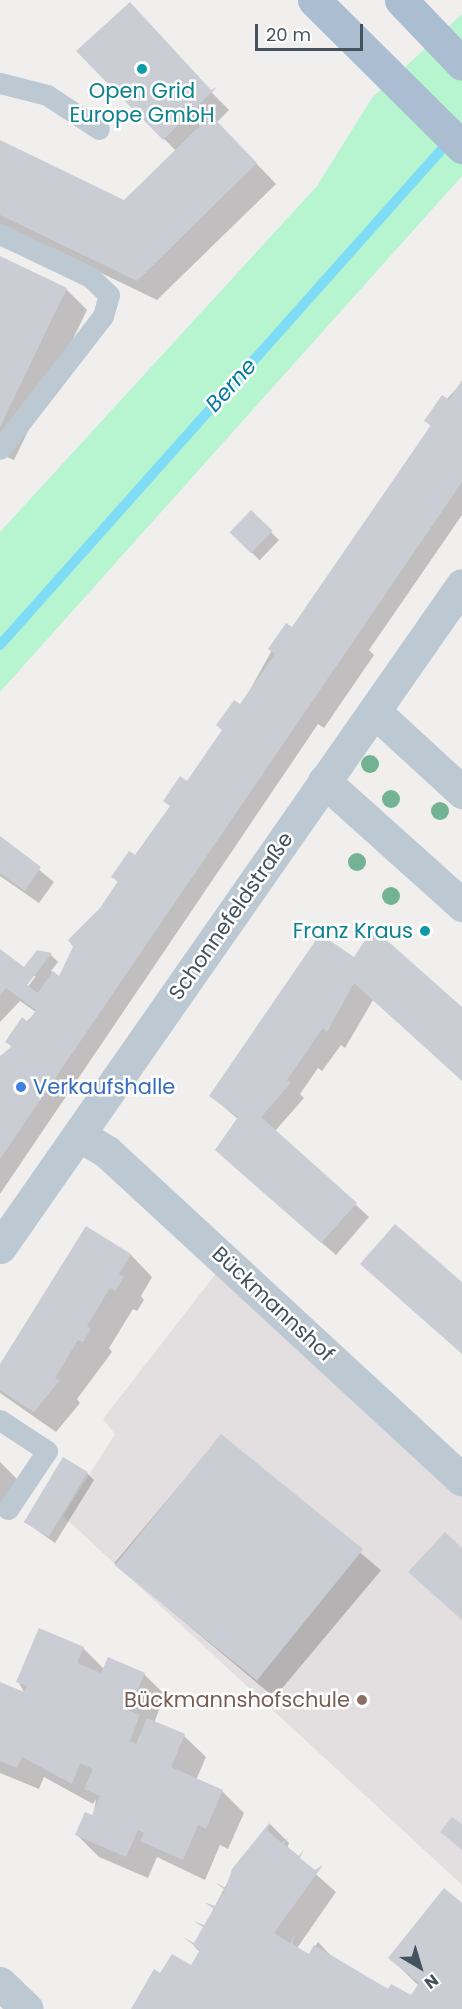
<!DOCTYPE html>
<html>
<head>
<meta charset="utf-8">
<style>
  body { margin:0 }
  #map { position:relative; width:462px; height:2009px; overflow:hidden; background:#f1eeee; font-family:Poppins,sans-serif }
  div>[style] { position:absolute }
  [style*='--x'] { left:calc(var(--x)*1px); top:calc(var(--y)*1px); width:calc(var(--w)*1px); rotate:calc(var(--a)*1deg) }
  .education>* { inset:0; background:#e3dfe0 }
  .green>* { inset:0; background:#b7f4d0 }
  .shadow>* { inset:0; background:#0003; transform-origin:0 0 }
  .stream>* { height:10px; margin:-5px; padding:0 5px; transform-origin:5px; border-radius:5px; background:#7fdcf6 }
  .building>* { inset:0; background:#cacdd4; transform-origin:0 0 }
  .service>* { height:21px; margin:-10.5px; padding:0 10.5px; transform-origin:10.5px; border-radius:10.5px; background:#bdc9d2 }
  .minor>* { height:33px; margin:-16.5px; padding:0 16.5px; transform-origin:16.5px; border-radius:16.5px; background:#bdc9d2 }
  .primary>* { height:33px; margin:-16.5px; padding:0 16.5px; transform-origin:16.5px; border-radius:16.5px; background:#abbdd1 }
  .trees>* { width:18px; height:18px; margin:-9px; border-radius:50%; background:#73b393 }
  .dots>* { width:16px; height:16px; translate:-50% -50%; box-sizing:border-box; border:3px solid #fff; border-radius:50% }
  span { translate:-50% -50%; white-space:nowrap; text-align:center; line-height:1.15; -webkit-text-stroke:5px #fff; paint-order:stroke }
  .culture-label { font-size:21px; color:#0d838f }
  .right { translate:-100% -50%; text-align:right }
  .street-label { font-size:21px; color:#44525e }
  .shop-label { font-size:21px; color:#366cbe }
  .left { translate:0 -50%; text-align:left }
  .education-label { font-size:21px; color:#785e54 }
  .water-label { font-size:22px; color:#037a9d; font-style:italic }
  .north { position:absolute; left:390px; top:1937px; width:60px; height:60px; -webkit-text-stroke:4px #fff; paint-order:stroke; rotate:142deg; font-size:16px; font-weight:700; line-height:24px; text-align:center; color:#44525e }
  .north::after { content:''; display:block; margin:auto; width:21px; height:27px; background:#44525e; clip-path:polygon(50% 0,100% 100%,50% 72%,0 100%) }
  .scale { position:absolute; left:255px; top:24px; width:108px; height:27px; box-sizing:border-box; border:3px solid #44525e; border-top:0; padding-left:8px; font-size:18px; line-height:21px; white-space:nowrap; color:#44525e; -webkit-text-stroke:4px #fff; paint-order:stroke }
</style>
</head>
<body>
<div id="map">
  <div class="education">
    <i style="clip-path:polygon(221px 1267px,462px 1489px,462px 1885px,63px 1516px,115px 1434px,103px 1419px)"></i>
  </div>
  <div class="green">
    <i style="clip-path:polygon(462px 14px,462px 176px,0 692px,0 532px,317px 186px,372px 98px)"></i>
  </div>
  <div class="shadow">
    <i style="clip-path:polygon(127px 7px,229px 110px,217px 122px,276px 184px,157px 300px,0 224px,0 142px,125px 202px,176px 151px,80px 53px)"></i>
    <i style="clip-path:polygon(0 257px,67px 290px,87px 310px,14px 460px,0 454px)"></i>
    <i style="clip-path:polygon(evenodd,462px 383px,462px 515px,369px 650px,374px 655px,324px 728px,318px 724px,0 1194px,0 1058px,13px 1048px,7px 1042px,36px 1012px,20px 1001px,0 1022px,0 951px,24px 969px,38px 952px,51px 955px,58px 962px,51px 971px,60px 978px,119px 883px,113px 877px,136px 857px,241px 706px,286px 625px,292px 629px,432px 427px,426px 421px,462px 383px,32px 976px,36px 976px,24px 992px,21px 990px,32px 976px)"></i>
    <i style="left:251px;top:513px;width:39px;height:28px;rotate:44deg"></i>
    <i style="clip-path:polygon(0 838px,54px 882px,39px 903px,0 876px)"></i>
    <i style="clip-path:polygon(359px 963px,462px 1007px,462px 1080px,373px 1000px,345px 1048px,341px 1045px,322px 1071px,318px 1068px,300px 1094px,304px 1098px,275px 1131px,369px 1217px,336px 1255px,231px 1164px,238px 1119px,211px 1096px)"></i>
    <i style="clip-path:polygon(86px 1228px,131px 1255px,152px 1277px,141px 1296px,144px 1300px,137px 1311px,133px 1309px,109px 1348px,112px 1352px,77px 1399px,80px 1403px,56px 1432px,0 1393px,0 1367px)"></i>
    <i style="left:221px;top:1436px;width:209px;height:166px;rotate:40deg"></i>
    <i style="clip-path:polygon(0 1462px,17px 1479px,0 1506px)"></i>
    <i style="clip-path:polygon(87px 1473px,94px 1480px,55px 1543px,24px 1521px)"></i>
    <i style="clip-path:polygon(83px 1648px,104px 1669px,144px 1674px,165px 1695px,154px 1723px,184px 1736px,206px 1757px,196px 1780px,222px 1791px,244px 1813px,228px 1849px,220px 1845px,205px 1880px,157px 1857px,148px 1878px,99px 1857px,77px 1835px,93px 1817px,96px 1799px,93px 1804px,44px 1777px,39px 1789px,0 1773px,0 1683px,25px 1694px,18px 1681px)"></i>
    <i style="clip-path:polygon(270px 1824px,289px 1843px,287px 1849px,336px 1892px,297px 1948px,309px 1956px,318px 1942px,335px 1960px,389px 1991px,411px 1997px,419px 1986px,390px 1958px,462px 1905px,462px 2009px,133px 2009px,161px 1975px,192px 1967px,200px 1952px,194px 1946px,234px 1870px)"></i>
  </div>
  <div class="stream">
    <i style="--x:0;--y:645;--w:678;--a:-48.29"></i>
  </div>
  <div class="building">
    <i style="clip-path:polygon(130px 2px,211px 90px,217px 87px,163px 140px,76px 51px)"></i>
    <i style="clip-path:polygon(211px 115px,257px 163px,137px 281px,0 215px,0 140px,124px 200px)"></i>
    <i style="clip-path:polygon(0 256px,67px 288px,0 427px)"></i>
    <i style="clip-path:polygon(462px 380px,462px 482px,0 1159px,0 1056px,12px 1046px,5px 1042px,22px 1017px,28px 1022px,36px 1010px,6px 988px,0 996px,0 949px,24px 967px,37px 950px,52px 953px,27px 985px,38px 993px,53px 971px,59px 976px,73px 947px,68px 940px,100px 908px,118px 881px,111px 877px,129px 851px,135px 855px,170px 806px,163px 801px,180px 776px,187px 781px,222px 730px,216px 725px,234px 700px,240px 704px,275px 654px,268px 649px,286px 623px,292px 627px,431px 425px,424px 421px,442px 395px,449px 400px)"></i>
    <i style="left:251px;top:510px;width:30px;height:31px;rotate:44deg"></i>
    <i style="clip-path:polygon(0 836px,41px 867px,25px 891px,0 873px)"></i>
    <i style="clip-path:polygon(373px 928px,462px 1007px,462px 1081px,354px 983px,327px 1032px,323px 1028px,287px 1080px,291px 1083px,261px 1117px,357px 1203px,321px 1243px,215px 1150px,238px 1117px,209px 1096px,320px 934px,354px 957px)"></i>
    <i style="clip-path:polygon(395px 1224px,462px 1282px,462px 1354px,360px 1264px)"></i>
    <i style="clip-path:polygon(86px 1226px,131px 1254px,119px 1274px,124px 1277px,115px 1291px,110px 1288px,87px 1326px,91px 1329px,83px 1342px,78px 1340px,55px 1378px,60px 1380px,34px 1412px,0 1390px,0 1364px)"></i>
    <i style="left:221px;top:1434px;width:183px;height:169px;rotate:39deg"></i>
    <i style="left:63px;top:1457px;width:29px;height:76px;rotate:31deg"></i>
    <i style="clip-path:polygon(445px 1532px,462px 1548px,462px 1620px,408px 1572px)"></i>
    <i style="clip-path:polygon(39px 1628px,84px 1647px,77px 1663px,101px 1673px,108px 1657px,145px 1673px,128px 1710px,140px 1715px,130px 1741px,136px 1744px,147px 1718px,185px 1734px,171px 1767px,223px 1790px,206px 1829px,198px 1825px,183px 1860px,140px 1841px,144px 1833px,138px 1830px,126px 1857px,75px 1835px,85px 1812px,92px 1815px,100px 1796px,84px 1789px,93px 1769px,80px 1763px,72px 1784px,22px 1757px,17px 1768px,0 1761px,0 1682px,24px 1692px,27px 1686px,16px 1682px)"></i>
    <i style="clip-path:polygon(452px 1817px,462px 1824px,462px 1850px,440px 1832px)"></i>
    <i style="clip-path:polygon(270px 1822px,267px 1830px,282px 1843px,289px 1837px,284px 1844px,299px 1856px,304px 1849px,300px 1858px,315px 1870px,323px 1865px,274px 1933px,290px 1943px,295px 1934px,292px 1944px,309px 1954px,314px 1945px,388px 1989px,391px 1984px,411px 1995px,419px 1983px,388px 1958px,444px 1888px,462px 1903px,462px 2009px,131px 2009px,154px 1969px,160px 1973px,172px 1954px,191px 1965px,200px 1950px,183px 1937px,194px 1943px,203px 1927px,193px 1921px,204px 1925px,214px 1909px,204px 1902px,215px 1906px,225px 1890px,215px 1882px,226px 1888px,232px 1869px)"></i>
  </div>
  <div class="service">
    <i style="--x:0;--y:83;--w:49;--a:14.3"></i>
    <i style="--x:47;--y:95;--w:62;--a:33.2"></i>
    <i style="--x:0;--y:234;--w:100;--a:25.5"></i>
    <i style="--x:90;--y:277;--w:26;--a:43"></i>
    <i style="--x:109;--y:295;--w:22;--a:106"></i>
    <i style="--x:103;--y:316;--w:168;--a:127.8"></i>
    <i style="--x:0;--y:1420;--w:56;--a:33.4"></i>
    <i style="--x:47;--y:1451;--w:70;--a:123.9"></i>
  </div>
  <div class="minor">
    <i style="--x:374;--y:711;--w:120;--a:42.6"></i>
    <i style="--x:324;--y:781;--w:186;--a:41.9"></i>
    <i style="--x:79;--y:1135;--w:33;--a:31"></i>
    <i style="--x:107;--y:1152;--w:483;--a:42.7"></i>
    <i style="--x:0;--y:1247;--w:807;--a:-55.09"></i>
    <i style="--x:0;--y:1983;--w:37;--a:44"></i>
  </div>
  <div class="primary">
    <i style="--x:314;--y:0;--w:209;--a:44.8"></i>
    <i style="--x:401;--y:0;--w:88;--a:46.4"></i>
  </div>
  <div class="trees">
    <i style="left:370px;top:764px"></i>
    <i style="left:391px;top:799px"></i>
    <i style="left:440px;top:811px"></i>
    <i style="left:357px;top:862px"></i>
    <i style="left:391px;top:896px"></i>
  </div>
  <div class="dots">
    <i style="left:142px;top:69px;background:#0f9aa8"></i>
    <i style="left:425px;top:931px;background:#0f9aa8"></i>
    <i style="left:21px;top:1087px;background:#3f7fe0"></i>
    <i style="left:362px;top:1700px;background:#8d6e63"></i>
  </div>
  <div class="culture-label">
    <span style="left:142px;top:103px">Open Grid<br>Europe GmbH</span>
    <span class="right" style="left:413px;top:931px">Franz Kraus</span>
  </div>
  <div class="street-label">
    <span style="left:231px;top:916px;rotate:-55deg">Schonnefeldstraße</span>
    <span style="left:273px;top:1304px;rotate:43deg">Bückmannshof</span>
  </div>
  <div class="shop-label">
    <span class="left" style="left:33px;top:1087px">Verkaufshalle</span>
  </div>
  <div class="education-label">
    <span class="right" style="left:350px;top:1700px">Bückmannshofschule</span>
  </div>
  <div class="water-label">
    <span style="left:231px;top:385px;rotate:-48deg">Berne</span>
  </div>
  <div class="north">N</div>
  <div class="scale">20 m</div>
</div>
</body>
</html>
